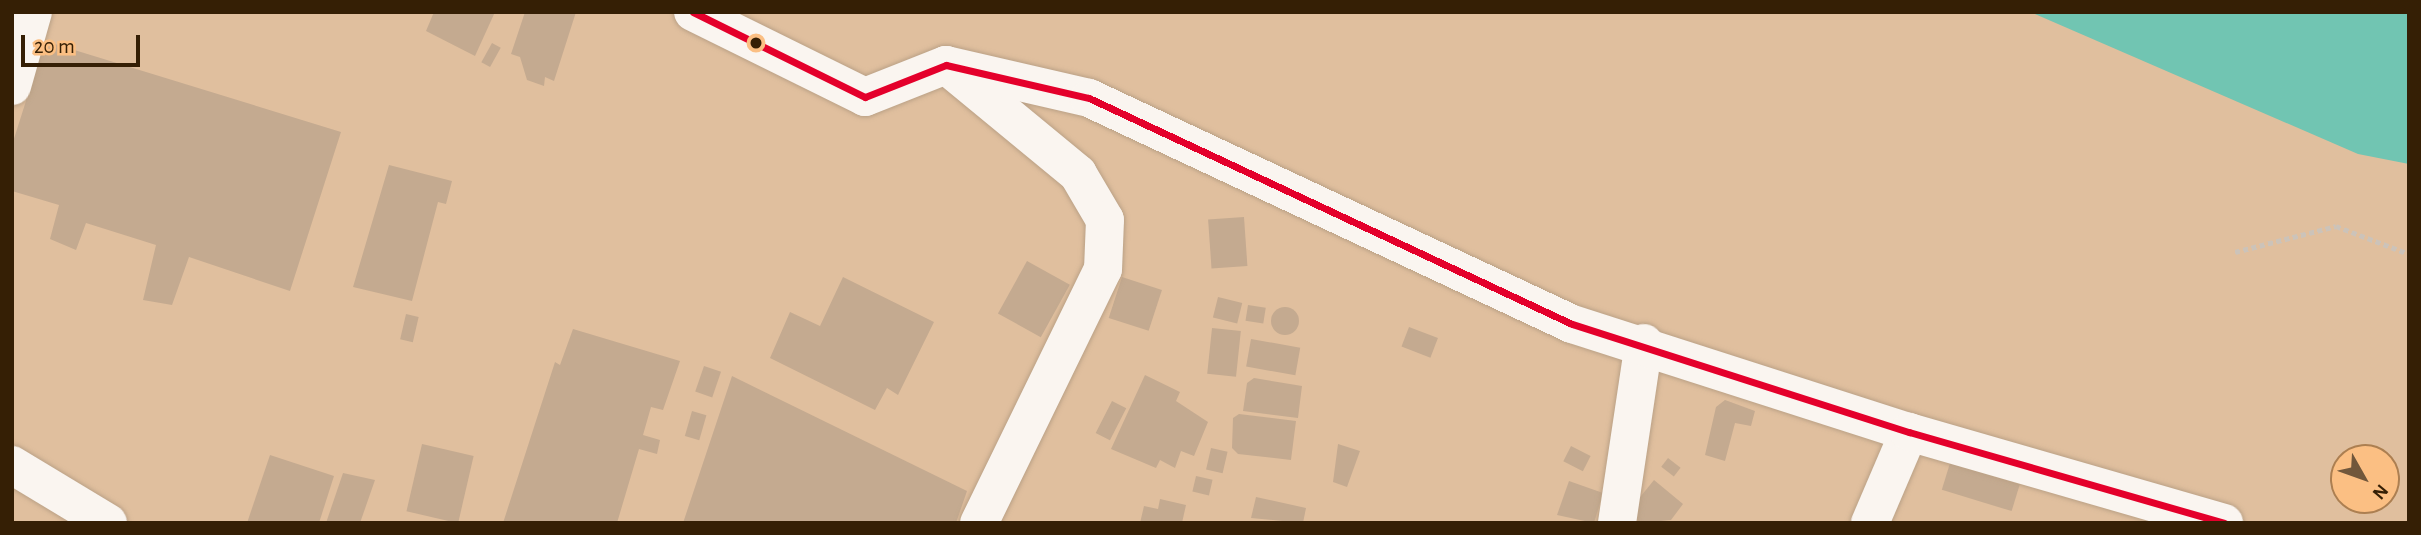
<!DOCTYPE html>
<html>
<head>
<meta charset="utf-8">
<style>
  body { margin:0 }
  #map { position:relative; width:2421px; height:535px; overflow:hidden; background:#e0bf9e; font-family:"Alegreya Sans",sans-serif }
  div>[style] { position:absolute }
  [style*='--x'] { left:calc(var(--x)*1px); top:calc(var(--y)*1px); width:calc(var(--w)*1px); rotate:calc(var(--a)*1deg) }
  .water>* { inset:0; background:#71c5b2 }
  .building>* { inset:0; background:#c4aa90; transform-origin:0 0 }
  .round { border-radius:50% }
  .path>* { height:4.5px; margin-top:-2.25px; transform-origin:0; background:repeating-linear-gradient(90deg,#ccc3b9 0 5px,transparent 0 8.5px) }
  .roads { filter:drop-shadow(0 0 2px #baa186) drop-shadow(0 0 2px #baa186) }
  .street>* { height:38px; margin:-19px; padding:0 19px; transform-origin:19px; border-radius:19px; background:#faf5f0 }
  .secondary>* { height:38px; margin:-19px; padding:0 19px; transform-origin:19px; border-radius:19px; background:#faf5f0 }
  .highway>* { height:38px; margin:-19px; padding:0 19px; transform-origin:19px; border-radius:19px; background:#faf5f0 }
  .bus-1>* { height:7px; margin:-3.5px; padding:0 3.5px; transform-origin:3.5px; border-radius:3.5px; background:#e4002b }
  .dots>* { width:19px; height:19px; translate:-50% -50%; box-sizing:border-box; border:4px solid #fbbf83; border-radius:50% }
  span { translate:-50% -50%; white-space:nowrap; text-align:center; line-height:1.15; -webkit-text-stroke:7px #fbbf83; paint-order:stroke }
  .frame { position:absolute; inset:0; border:14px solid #351f05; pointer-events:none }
  .north { position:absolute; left:2330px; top:444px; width:70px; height:70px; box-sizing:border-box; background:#fbbf83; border:2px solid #ac7f51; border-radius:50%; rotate:130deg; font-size:19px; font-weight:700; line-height:28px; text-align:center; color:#351f05 }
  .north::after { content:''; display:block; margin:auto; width:24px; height:32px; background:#71573b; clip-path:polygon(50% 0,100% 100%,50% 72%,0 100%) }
  .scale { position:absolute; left:21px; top:35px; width:119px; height:32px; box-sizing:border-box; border:4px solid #351f05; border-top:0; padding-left:9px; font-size:21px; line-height:24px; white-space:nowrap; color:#351f05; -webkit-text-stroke:5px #fbbf83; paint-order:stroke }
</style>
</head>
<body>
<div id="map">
  <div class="water">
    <i style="clip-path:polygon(2030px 12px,2409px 12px,2409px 164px,2358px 154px)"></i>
  </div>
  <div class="building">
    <i style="clip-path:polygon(434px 12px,495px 12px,475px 56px,426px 31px)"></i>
    <i style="clip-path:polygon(525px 12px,576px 12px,554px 81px,545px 77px,544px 86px,527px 80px,520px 57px,511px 54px)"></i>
    <i style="clip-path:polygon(45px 41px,341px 132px,290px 291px,189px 257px,172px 305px,143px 300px,156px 245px,86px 223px,76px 250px,50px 239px,59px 205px,12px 191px,12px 145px)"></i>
    <i style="left:492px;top:43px;width:10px;height:22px;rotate:29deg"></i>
    <i style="clip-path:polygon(389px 165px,452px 181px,446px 204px,438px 202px,412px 301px,353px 287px)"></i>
    <i style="left:1244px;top:217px;width:49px;height:36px;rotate:86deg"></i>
    <i style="left:1027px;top:261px;width:49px;height:60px;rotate:29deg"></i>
    <i style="clip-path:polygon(843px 277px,934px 322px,898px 395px,887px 388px,875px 410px,770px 358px,790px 312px,820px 326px)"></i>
    <i style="left:1122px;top:277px;width:42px;height:43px;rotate:18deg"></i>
    <i style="left:1218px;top:297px;width:25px;height:21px;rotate:14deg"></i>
    <i style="left:1248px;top:305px;width:18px;height:16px;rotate:9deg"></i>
    <i class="round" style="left:1271px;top:307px;width:28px;height:28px"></i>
    <i style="left:406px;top:314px;width:13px;height:26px;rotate:13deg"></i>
    <i style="left:1409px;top:327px;width:31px;height:21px;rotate:21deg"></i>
    <i style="left:1212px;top:328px;width:29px;height:46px;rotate:6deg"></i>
    <i style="clip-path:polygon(573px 329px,680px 361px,663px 410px,651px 407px,643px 435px,660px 440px,657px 454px,639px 449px,617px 523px,503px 523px,555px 362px,560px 365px)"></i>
    <i style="left:1251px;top:339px;width:50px;height:28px;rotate:10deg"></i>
    <i style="left:704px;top:366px;width:18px;height:27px;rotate:19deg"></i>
    <i style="clip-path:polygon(1145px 375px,1180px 392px,1176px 401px,1208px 422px,1194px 456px,1181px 451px,1175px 468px,1160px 460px,1156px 468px,1111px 449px)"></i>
    <i style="clip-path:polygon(732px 376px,967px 491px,956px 523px,683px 523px)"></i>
    <i style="clip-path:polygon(1254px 378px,1302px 386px,1298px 418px,1243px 411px,1247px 383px)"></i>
    <i style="clip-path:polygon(1725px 400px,1755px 411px,1751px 426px,1735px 423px,1725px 461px,1705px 455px,1716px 407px)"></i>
    <i style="left:1112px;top:401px;width:16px;height:36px;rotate:27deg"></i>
    <i style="left:692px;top:411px;width:15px;height:26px;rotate:16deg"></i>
    <i style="clip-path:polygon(1239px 414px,1296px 421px,1291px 460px,1238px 454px,1232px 448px,1233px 418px)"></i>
    <i style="left:422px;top:444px;width:53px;height:69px;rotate:13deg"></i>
    <i style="clip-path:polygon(1338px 444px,1360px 451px,1347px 487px,1333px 482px)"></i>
    <i style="left:1571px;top:446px;width:22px;height:17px;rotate:27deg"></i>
    <i style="left:1211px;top:448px;width:17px;height:22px;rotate:13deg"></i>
    <i style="clip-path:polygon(270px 455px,334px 476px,319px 523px,247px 523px)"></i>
    <i style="left:1668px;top:458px;width:16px;height:11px;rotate:38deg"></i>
    <i style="left:1950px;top:463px;width:73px;height:28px;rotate:17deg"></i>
    <i style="clip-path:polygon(343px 473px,375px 480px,360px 523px,326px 523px)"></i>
    <i style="left:1196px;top:476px;width:17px;height:16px;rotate:13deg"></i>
    <i style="clip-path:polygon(1654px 480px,1683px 504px,1671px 520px,1641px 523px,1628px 512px)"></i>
    <i style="clip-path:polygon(1569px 481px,1603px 493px,1594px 523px,1557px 515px)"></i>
    <i style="clip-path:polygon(1256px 497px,1306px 508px,1303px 523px,1251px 518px)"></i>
    <i style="clip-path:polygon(1160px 499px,1186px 505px,1182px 523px,1140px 523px,1144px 506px,1158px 509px)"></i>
  </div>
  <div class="path">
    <i style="--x:2235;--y:252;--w:104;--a:-14.4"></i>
    <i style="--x:2336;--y:226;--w:78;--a:21"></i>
  </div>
  <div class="roads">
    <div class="street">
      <i style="--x:946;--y:65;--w:171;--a:39.5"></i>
      <i style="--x:1078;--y:174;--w:53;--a:59.6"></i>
      <i style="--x:1105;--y:220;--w:49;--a:92.3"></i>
      <i style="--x:1103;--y:269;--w:283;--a:116"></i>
      <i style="--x:12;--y:86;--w:77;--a:-74.2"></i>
      <i style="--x:1617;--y:523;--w:182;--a:-81.5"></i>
      <i style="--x:1870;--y:523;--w:99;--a:-66.8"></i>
    </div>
    <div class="secondary">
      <i style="--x:693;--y:12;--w:192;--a:26.3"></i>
      <i style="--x:865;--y:97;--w:87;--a:-21.6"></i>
      <i style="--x:946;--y:65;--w:147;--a:13"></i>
      <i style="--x:1089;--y:98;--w:533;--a:25.08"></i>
      <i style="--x:1572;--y:324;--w:354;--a:17.8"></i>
      <i style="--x:1909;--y:432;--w:328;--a:16.1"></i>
    </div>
    <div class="highway">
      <i style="--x:12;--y:465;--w:112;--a:31.1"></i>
    </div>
  </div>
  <div class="bus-1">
    <i style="--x:693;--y:12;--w:192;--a:26.3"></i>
    <i style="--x:865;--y:97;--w:87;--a:-21.6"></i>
    <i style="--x:946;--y:65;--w:147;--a:13"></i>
    <i style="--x:1089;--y:98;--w:533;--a:25.08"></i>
    <i style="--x:1572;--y:324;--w:354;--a:17.8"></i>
    <i style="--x:1909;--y:432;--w:328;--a:16.1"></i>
  </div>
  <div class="dots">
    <i style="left:756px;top:43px;background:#351f05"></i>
  </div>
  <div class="frame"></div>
  <div class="north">N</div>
  <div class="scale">20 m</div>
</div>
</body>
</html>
